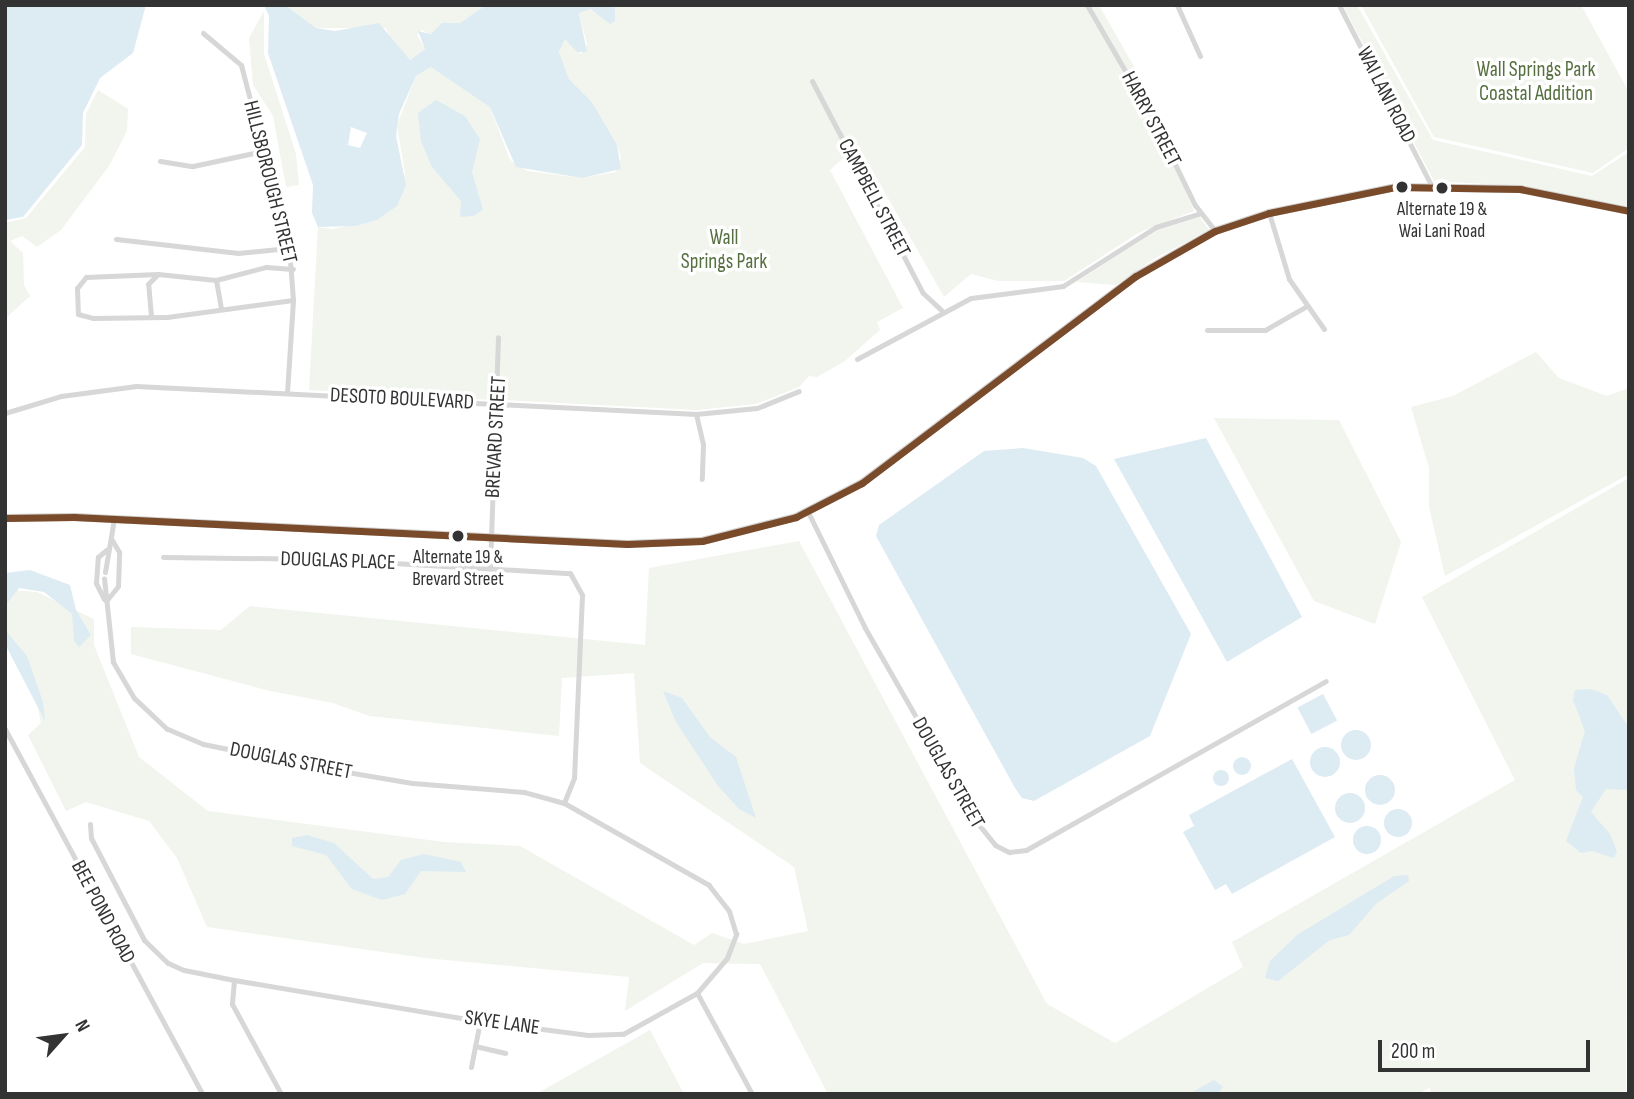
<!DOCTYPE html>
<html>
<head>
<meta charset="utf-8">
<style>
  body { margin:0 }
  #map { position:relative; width:1634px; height:1099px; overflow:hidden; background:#fff; font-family:"Sofia Sans Condensed",sans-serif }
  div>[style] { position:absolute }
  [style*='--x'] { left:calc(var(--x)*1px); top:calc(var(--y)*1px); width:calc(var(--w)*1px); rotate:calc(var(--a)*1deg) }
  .green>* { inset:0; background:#f1f5ed }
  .water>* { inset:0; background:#ddebf3; transform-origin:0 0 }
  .round { border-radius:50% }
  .street>* { height:5px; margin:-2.5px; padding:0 2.5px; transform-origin:2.5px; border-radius:2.5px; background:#d7d7d7 }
  .secondary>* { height:8px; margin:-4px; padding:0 4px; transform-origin:4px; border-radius:4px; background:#d0d0d0 }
  .bus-1>* { height:7px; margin:-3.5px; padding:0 3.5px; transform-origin:3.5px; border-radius:3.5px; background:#7a4b2a }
  .dots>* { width:19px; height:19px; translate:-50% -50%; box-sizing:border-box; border:4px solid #fff; border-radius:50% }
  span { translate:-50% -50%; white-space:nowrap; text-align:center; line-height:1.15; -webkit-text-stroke:7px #fff; paint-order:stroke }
  .bus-label { font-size:19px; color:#333 }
  .park-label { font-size:21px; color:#56703f }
  .street-label { font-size:21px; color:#333 }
  .frame { position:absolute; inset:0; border:7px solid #333; pointer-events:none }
  .north { position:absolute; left:28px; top:1001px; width:70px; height:70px; -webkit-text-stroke:5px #fff; paint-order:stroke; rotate:62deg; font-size:19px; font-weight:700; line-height:28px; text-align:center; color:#333 }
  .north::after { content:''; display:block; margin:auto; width:24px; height:32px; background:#333; clip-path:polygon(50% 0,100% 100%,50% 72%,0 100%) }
  .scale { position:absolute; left:1378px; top:1040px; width:212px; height:32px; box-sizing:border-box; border:4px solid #333; border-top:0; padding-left:9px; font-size:21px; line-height:24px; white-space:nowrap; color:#333; -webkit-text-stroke:5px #fff; paint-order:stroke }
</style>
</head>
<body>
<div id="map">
  <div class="green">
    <i style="clip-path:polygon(285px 5px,486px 5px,460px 23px,446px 23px,431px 34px,421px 30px,417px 35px,425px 49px,410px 60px,394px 45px,386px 28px,316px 28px)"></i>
    <i style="clip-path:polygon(615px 5px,1099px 5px,1149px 93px,1194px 211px,1138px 233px,1064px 281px,998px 281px,971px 274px,944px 297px,858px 145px,830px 170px,903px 308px,877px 322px,880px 330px,845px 361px,817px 377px,809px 376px,799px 387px,756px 404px,696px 410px,502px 400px,503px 384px,495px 384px,494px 400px,309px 390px,318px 227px,332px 229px,377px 220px,405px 174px,397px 125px,416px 76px,431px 67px,439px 68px,490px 107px,510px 160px,527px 171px,582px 178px,616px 172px,621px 158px,617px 145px,592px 102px,569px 79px,559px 52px,565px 39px,581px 54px,587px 44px,579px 13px,590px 9px,615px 21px)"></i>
    <i style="clip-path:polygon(1343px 5px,1357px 5px,1433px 140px,1592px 176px,1629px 152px,1629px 207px,1521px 186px,1434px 181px)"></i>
    <i style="clip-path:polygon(1361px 5px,1581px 5px,1629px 92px,1629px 148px,1593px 173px,1434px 137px)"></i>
    <i style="clip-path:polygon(264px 11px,264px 54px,296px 154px,299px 185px,286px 187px,273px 116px,253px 85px,249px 38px)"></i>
    <i style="clip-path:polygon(98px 90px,128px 109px,127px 131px,109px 166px,61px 230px,37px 247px,22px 236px,10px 241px,23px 253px,24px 285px,30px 296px,5px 319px,5px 223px,26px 218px,85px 147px,86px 114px)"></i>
    <i style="clip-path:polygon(1200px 217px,1209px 230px,1154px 259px,1116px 285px,1076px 282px,1158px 230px)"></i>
    <i style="clip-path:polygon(1536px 352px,1559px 378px,1607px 396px,1629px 388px,1629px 474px,1445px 576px,1429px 507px,1429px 468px,1411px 407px,1453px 396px)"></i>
    <i style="clip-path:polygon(1214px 418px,1339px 420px,1401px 542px,1375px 624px,1314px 601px)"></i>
    <i style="clip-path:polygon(1629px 478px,1626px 1094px,1433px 1094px,1429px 1088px,1418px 1094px,828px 1094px,760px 964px,703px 963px,625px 1011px,629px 977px,425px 958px,207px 927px,177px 858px,149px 821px,86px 802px,66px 811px,28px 735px,41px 723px,34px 688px,5px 637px,5px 603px,11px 590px,37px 592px,94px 619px,94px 645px,139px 757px,208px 811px,444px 842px,520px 846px,694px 945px,712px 933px,744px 944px,808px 931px,794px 867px,640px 763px,634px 673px,562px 678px,559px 736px,369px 716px,333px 703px,270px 691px,131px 654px,131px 627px,221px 630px,250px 606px,645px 645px,649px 568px,799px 541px,1047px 1004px,1115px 1043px,1243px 967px,1232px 942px,1515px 780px,1422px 597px)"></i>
    <i style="clip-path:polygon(650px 1030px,684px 1094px,536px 1094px)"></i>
  </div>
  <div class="water">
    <i style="clip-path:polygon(5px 5px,146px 5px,133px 53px,100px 78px,83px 113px,82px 145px,23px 217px,5px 220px)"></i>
    <i style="clip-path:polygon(evenodd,264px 5px,285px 5px,316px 28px,335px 31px,379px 23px,410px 60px,425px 49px,418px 31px,431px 34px,442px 23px,460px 23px,486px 5px,615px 5px,615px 21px,610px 24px,591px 9px,579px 13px,587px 52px,577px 52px,565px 39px,559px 52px,569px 79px,592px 102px,617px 145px,621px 169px,582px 178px,516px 167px,490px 107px,431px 67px,416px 76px,399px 114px,396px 136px,406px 185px,397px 206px,377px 220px,355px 226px,318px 227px,312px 213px,313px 185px,268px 53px,269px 16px,264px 5px,351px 127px,367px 133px,360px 148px,348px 145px,351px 127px)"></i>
    <i style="clip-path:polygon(436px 100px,465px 116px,480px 139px,472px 172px,483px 210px,473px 216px,460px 217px,461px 201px,432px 167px,421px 141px,418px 113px)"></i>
    <i style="clip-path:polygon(1206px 438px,1302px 617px,1227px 662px,1114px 459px)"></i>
    <i style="clip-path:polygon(1023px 448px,1083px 458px,1096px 466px,1191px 634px,1150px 736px,1034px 801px,1022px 798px,1015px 788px,876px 536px,879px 525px,984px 451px)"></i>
    <i style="clip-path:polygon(30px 570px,70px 585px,76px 610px,91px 635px,79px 647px,74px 641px,72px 614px,44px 592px,19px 588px,5px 606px,5px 573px)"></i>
    <i style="clip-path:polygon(5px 630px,27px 656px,43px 702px,45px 721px,5px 644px)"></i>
    <i style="clip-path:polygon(1591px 689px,1607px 695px,1629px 728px,1629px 790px,1606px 789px,1591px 812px,1610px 834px,1617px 851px,1614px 858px,1592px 851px,1581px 853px,1566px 841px,1583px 797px,1576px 790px,1574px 768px,1585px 731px,1573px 700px,1575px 690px)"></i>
    <i style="clip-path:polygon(663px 691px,682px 698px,710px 737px,736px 757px,756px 818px,739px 809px,718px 786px,676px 722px)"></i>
    <i style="left:1323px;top:694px;width:30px;height:29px;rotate:62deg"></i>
    <i class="round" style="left:1341px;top:730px;width:30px;height:30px"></i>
    <i class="round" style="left:1310px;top:747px;width:30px;height:30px"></i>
    <i class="round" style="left:1233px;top:757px;width:18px;height:18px"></i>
    <i style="clip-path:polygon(1292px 759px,1335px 837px,1232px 894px,1226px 884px,1215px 890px,1183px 832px,1194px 826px,1189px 815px)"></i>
    <i class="round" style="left:1213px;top:770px;width:16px;height:16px"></i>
    <i class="round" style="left:1365px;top:775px;width:30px;height:30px"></i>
    <i class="round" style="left:1335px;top:793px;width:30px;height:30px"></i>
    <i class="round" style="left:1384px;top:809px;width:28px;height:28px"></i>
    <i class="round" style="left:1353px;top:826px;width:28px;height:28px"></i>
    <i style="clip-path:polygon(307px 835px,334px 843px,373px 879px,388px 877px,401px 860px,424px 854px,461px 862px,466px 872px,421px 871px,405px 894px,382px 900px,352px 889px,326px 855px,292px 846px,292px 838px)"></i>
    <i style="clip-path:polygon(1408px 875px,1409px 881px,1377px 903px,1349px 935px,1330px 940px,1278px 981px,1265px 978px,1270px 961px,1297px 935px,1394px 876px)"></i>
    <i style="clip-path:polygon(1214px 1080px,1223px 1087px,1219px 1092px,1189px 1094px)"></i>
  </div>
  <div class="street">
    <i style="--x:1087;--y:5;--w:132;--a:59.9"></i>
    <i style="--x:1153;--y:119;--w:96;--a:64"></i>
    <i style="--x:1195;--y:205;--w:33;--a:52"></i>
    <i style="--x:1177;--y:5;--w:56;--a:65.7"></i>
    <i style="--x:1339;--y:5;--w:202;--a:62.9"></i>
    <i style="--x:203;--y:33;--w:50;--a:40.1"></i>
    <i style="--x:241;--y:65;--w:189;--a:75.3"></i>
    <i style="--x:289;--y:248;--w:52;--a:85.6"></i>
    <i style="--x:293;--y:300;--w:93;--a:93.7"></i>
    <i style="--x:812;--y:81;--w:239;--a:62.4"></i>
    <i style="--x:923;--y:293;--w:25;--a:43"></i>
    <i style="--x:160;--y:161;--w:33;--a:9"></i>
    <i style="--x:193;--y:166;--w:72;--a:-12.1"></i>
    <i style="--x:1269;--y:213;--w:69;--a:73.1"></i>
    <i style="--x:1289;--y:279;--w:61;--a:55"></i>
    <i style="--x:116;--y:239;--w:123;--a:6.5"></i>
    <i style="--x:238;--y:253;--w:51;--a:-5.6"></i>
    <i style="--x:158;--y:274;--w:72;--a:177.6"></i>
    <i style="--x:86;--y:277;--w:14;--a:129"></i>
    <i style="--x:77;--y:288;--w:26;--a:88"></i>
    <i style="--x:78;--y:314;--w:16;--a:15"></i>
    <i style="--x:93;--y:318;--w:74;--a:-0.8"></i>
    <i style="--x:167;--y:317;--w:127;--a:-7.7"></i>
    <i style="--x:216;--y:280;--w:28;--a:80"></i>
    <i style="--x:151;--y:316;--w:32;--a:-95"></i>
    <i style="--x:148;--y:284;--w:14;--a:-45"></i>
    <i style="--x:158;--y:274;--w:58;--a:5.9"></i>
    <i style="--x:216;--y:280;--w:52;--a:-14.6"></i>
    <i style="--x:266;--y:267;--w:27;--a:4"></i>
    <i style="--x:1207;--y:330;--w:58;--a:0"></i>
    <i style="--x:1265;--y:330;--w:46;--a:-29.9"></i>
    <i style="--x:857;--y:359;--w:129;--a:-28.2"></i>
    <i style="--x:971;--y:298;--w:93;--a:-7.4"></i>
    <i style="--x:1063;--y:286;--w:110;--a:-32.4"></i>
    <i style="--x:1156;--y:227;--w:47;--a:-17.3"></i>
    <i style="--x:5;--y:413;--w:59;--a:-16.9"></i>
    <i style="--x:61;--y:396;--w:76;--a:-7.6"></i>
    <i style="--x:136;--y:386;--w:561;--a:2.86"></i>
    <i style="--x:696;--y:414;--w:61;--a:-5.6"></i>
    <i style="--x:757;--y:408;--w:45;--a:-22"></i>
    <i style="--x:696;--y:414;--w:31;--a:77"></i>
    <i style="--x:703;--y:444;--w:35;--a:92"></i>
    <i style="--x:808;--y:512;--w:129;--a:63.8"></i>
    <i style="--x:865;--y:628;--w:221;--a:60.2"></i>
    <i style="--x:975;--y:820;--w:32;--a:51"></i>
    <i style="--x:995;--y:845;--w:16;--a:27"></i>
    <i style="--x:1009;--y:852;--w:17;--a:-7"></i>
    <i style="--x:1026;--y:850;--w:344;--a:-29.4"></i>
    <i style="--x:163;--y:557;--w:161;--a:0.7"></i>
    <i style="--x:324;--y:559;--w:246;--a:3.3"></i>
    <i style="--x:570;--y:573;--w:25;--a:61"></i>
    <i style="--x:582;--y:595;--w:183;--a:92.5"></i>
    <i style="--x:574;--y:778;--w:27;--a:112"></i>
    <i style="--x:490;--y:567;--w:230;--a:-88"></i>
    <i style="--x:105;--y:572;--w:54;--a:-80.4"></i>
    <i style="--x:104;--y:599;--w:18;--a:-117"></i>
    <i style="--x:96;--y:583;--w:26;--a:-86"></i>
    <i style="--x:98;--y:557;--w:11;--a:-41"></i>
    <i style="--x:106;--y:601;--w:19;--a:-51"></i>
    <i style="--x:118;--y:586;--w:34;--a:-88"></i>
    <i style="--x:119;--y:552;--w:14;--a:-120"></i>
    <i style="--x:5;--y:729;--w:415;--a:61.6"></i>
    <i style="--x:90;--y:824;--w:14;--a:86"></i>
    <i style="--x:91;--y:838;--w:115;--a:62.5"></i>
    <i style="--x:144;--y:940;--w:33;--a:44"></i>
    <i style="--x:168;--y:963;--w:17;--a:24"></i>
    <i style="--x:184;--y:970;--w:51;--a:11.3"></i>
    <i style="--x:234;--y:980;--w:249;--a:9.5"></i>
    <i style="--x:480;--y:1021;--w:109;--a:7.4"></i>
    <i style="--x:588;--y:1035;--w:35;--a:-2"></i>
    <i style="--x:623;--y:1034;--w:85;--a:-29"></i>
    <i style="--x:697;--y:993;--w:46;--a:-49.4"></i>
    <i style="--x:727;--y:958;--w:26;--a:-69"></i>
    <i style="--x:736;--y:934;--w:24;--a:-107"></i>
    <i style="--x:729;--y:911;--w:33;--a:-128"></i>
    <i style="--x:709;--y:885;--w:167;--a:-150.5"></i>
    <i style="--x:564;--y:803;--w:41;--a:-164.6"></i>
    <i style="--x:524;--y:792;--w:112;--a:-175.4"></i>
    <i style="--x:412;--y:783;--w:101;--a:-170.4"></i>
    <i style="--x:312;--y:766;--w:111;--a:-168.6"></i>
    <i style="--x:203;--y:744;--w:39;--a:-157"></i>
    <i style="--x:167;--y:729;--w:45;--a:-136.8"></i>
    <i style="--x:134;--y:698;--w:42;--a:-120.3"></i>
    <i style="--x:113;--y:662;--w:84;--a:-96.1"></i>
    <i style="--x:234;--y:980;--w:24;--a:95"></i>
    <i style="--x:232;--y:1004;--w:102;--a:61.4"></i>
    <i style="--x:697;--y:993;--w:115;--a:61.4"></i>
    <i style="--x:475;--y:1046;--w:31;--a:13"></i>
    <i style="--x:471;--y:1067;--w:47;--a:-78.9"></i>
  </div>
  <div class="secondary">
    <i style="--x:5;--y:518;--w:69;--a:-0.8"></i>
    <i style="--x:74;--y:517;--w:554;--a:2.8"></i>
    <i style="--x:627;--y:544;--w:75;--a:-2.3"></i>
    <i style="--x:702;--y:541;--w:97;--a:-14.3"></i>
    <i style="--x:796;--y:517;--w:74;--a:-27.3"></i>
    <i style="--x:862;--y:483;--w:343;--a:-37.1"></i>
    <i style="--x:1136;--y:276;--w:91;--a:-29.7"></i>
    <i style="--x:1215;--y:231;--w:57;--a:-18.4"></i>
    <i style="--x:1269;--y:213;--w:130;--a:-11.6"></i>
    <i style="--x:1396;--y:187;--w:124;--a:0.9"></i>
    <i style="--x:1520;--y:189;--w:111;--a:11.4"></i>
  </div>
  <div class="bus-1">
    <i style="--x:5;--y:518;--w:69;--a:-0.8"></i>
    <i style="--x:74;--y:517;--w:554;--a:2.8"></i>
    <i style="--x:627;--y:544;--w:75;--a:-2.3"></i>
    <i style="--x:702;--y:541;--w:97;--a:-14.3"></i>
    <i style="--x:796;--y:517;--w:74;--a:-27.3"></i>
    <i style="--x:862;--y:483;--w:343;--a:-37.1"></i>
    <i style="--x:1136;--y:276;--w:91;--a:-29.7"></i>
    <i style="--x:1215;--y:231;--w:57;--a:-18.4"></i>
    <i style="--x:1269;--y:213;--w:130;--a:-11.6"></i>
    <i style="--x:1396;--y:187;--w:124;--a:0.9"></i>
    <i style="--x:1520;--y:189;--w:111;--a:11.4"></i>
  </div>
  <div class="dots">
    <i style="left:1402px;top:187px;background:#333"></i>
    <i style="left:1442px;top:188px;background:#333"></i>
    <i style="left:458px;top:536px;background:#333"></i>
  </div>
  <div class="bus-label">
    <span style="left:1442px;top:221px">Alternate 19 &amp;<br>Wai Lani Road</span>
    <span style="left:458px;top:569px">Alternate 19 &amp;<br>Brevard Street</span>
  </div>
  <div class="park-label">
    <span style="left:1536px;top:82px">Wall Springs Park<br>Coastal Addition</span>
    <span style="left:724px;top:250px">Wall<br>Springs Park</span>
  </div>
  <div class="street-label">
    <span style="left:1386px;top:95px;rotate:63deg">WAI LANI ROAD</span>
    <span style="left:1151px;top:119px;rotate:62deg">HARRY STREET</span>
    <span style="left:270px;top:182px;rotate:76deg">HILLSBOROUGH STREET</span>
    <span style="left:874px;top:198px;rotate:62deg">CAMPBELL STREET</span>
    <span style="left:402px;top:399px;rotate:3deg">DESOTO BOULEVARD</span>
    <span style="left:496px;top:437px;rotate:-87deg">BREVARD STREET</span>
    <span style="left:338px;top:561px;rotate:2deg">DOUGLAS PLACE</span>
    <span style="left:291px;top:761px;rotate:11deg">DOUGLAS STREET</span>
    <span style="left:948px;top:773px;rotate:60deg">DOUGLAS STREET</span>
    <span style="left:103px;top:912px;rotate:62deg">BEE POND ROAD</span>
    <span style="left:502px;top:1023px;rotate:8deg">SKYE LANE</span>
  </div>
  <div class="frame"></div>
  <div class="north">N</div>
  <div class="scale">200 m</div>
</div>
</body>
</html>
